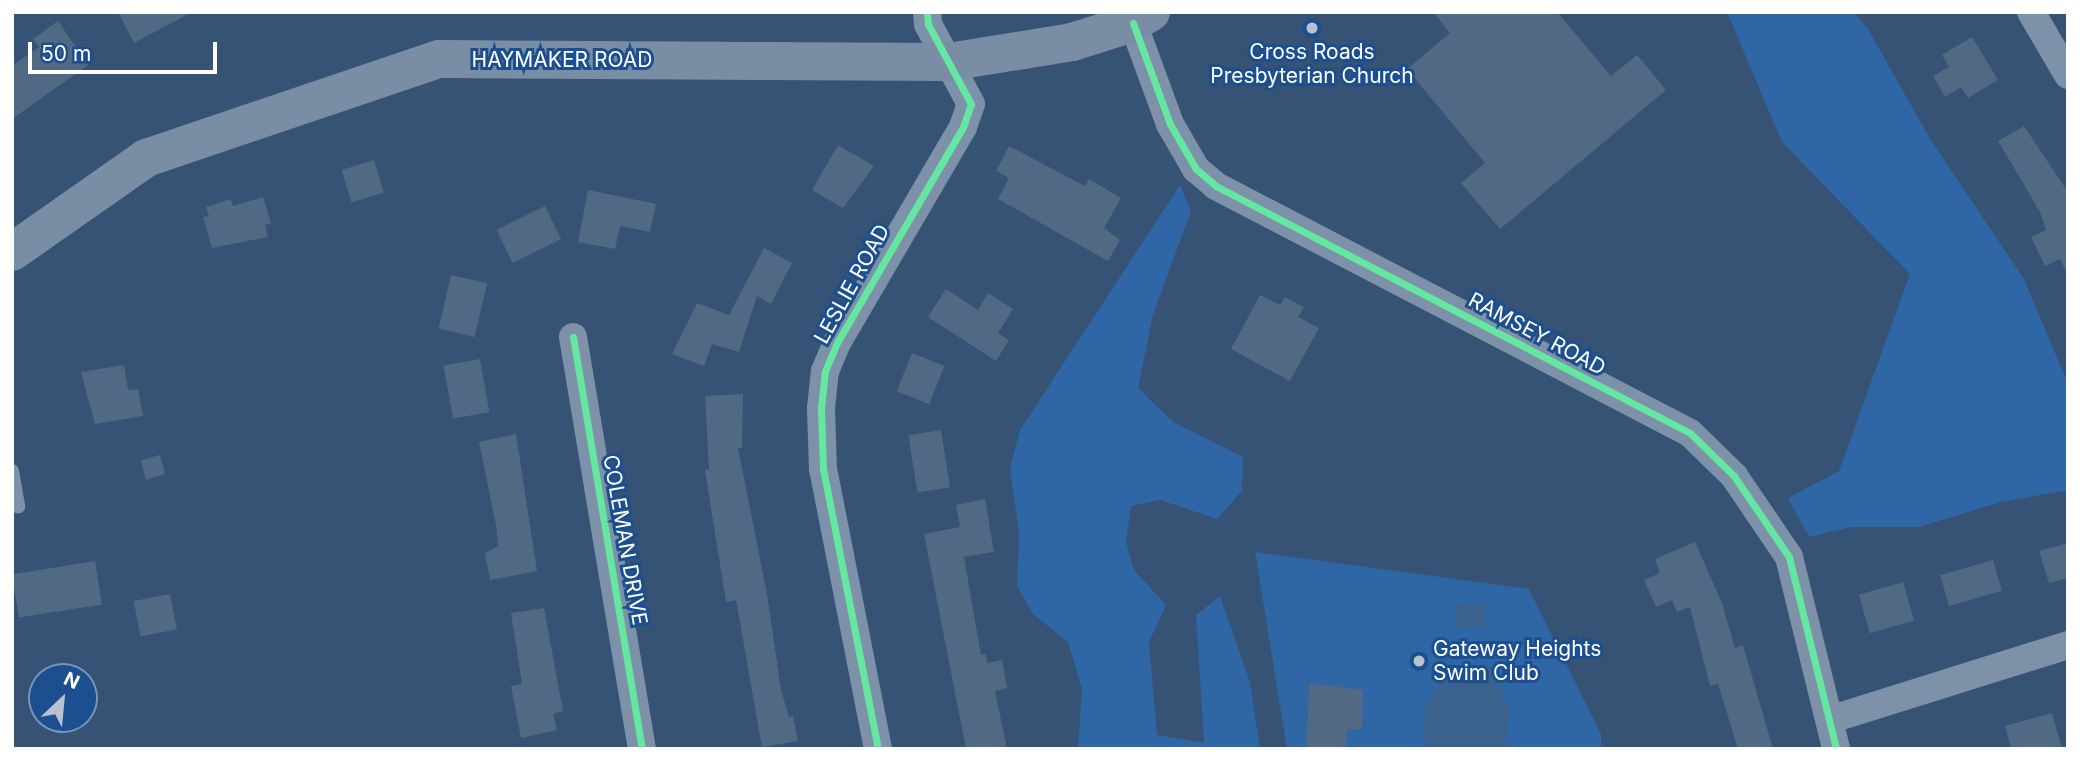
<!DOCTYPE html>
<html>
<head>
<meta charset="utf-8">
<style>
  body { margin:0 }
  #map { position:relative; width:2080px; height:761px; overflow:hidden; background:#365274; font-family:Inter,sans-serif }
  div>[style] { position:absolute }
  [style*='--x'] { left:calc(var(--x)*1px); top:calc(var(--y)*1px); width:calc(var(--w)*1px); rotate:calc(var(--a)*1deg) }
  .green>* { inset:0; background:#2f66a5 }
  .water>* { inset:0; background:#3b618d; transform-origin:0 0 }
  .building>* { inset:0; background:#526984; transform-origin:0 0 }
  .lane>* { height:14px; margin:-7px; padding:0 7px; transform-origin:7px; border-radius:7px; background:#7d92a8 }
  .street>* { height:28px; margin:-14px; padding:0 14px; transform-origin:14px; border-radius:14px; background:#7d92a8 }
  .secondary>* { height:38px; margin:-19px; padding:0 19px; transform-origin:19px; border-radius:19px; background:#798da4 }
  .cycleway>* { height:7px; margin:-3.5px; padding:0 3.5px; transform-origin:3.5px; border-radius:3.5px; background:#66e7a1 }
  .dots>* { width:19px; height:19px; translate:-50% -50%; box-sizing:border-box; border:4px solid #1b4f8f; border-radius:50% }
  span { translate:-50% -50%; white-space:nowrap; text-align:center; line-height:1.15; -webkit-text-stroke:6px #1b4f8f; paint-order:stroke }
  .poi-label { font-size:21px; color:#fff }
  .left { translate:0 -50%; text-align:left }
  .street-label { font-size:21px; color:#fff }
  .frame { position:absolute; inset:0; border:14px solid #fff; pointer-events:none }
  .north { position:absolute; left:28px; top:663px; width:70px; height:70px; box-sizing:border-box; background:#1b4f8f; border:2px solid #7695bc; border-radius:50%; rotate:26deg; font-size:19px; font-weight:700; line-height:28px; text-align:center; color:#fff }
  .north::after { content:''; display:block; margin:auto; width:24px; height:32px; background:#b9c2ce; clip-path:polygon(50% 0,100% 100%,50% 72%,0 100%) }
  .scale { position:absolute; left:28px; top:42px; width:189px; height:32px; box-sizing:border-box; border:4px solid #fff; border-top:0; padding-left:9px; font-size:21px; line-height:24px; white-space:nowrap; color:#fff; -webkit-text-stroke:5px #1b4f8f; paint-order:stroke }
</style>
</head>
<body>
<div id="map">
  <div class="green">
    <i style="clip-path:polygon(1727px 12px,1854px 12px,1868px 29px,1929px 137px,2024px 279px,2068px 384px,2068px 490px,2001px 502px,1919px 527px,1851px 527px,1809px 537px,1788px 498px,1839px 471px,1910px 274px,1782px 142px)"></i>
    <i style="clip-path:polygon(1180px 185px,1191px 211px,1153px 315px,1138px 388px,1173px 422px,1243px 457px,1242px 491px,1217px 519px,1160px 500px,1131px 506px,1126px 542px,1134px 570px,1166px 605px,1149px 642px,1157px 735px,1204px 743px,1196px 615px,1220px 596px,1250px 682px,1260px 749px,1078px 749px,1082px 689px,1068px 642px,1033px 614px,1017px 586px,1019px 533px,1010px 468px,1020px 430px)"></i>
    <i style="clip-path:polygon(1255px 552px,1529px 589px,1601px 734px,1601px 749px,1287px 749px)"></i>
  </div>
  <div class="water">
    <i style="left:1456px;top:604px;width:29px;height:23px;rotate:2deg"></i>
    <i style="clip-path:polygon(1449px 667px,1489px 669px,1510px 709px,1505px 749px,1428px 749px,1423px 738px,1425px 706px)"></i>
  </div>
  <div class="building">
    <i style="clip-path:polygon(118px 12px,192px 12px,134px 43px)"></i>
    <i style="clip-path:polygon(1433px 12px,1557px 12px,1611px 76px,1637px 55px,1666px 90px,1500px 229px,1461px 183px,1485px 163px,1407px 69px,1450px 33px)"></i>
    <i style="clip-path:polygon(58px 21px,88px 65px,12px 119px,12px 66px,39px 47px,33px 39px)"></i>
    <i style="clip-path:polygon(1972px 37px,1998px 80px,1968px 98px,1961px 87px,1945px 97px,1933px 76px,1949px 67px,1942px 55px)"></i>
    <i style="clip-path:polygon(2024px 126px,2068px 192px,2068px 275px,2060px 259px,2045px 266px,2031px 237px,2046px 230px,2040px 212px,1998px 141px)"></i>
    <i style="clip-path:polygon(838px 145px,874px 166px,843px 208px,812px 190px)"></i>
    <i style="clip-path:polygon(1009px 146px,1085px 186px,1089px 179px,1121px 198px,1104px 228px,1120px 240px,1108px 261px,998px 199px,1009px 178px,996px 171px)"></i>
    <i style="left:374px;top:160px;width:34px;height:34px;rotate:73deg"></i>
    <i style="clip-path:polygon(588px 190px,656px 204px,650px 232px,620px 226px,615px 249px,578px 242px)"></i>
    <i style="clip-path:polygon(263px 197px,271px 223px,265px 225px,268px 237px,212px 248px,203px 217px,209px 216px,206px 207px,231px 199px,233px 206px)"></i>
    <i style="left:545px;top:206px;width:37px;height:54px;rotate:64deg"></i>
    <i style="clip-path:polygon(764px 248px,792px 263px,771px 304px,757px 296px,739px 352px,712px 344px,704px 366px,672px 354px,697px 303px,729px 315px)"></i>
    <i style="left:451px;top:275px;width:37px;height:55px;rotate:13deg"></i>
    <i style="clip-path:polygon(946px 289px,978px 310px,988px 293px,1013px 309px,998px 333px,1009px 340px,996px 361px,928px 317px)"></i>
    <i style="clip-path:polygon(1260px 295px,1280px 305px,1285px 297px,1304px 307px,1298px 317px,1319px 328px,1290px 381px,1231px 349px)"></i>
    <i style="left:912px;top:353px;width:35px;height:41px;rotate:22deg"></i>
    <i style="left:480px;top:359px;width:54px;height:37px;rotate:80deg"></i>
    <i style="clip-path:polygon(124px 365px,128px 390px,138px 389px,143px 416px,95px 424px,81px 372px)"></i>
    <i style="clip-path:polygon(743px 394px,742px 448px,738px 448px,767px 594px,781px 690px,789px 717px,793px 716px,798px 741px,762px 747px,736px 600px,726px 602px,705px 470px,709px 469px,705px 396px)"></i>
    <i style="left:941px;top:430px;width:58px;height:33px;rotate:81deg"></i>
    <i style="clip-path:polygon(516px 434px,537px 571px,490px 580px,485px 553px,498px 546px,496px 525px,479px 442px)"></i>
    <i style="left:160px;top:455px;width:20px;height:20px;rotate:75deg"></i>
    <i style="clip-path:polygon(985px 499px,994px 552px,964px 557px,981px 655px,986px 654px,987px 663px,1002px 660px,1007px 688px,995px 691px,1007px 749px,966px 749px,924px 534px,960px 527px,956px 505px)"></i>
    <i style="clip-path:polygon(1695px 542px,1722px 603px,1735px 648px,1743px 645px,1773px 749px,1738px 749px,1718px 684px,1710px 686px,1690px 607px,1677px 612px,1672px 600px,1656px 607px,1644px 580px,1660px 573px,1655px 559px)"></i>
    <i style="clip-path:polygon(2068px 543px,2068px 578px,2049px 583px,2039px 551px)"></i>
    <i style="left:1993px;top:560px;width:32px;height:55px;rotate:74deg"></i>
    <i style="left:95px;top:561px;width:44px;height:84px;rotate:81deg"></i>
    <i style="left:1903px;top:582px;width:40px;height:46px;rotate:74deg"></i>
    <i style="left:170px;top:594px;width:36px;height:37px;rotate:79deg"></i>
    <i style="clip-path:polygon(544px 608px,563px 711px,553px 714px,557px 730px,521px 738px,511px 686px,522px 684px,511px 613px)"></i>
    <i style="clip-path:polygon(1309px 683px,1363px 690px,1362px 729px,1347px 729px,1346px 749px,1306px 749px)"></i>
    <i style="clip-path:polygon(2052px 713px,2062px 749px,2011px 749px,2005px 726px)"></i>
  </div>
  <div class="lane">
    <i style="--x:12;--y:471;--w:36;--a:80"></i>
  </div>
  <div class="street">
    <i style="--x:2031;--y:12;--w:73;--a:59.6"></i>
    <i style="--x:1133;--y:23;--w:108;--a:69.9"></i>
    <i style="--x:1170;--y:124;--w:52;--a:60"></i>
    <i style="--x:1196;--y:169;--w:26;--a:40"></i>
    <i style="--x:1216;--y:186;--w:534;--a:27.52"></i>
    <i style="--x:1690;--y:433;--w:62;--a:44.3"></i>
    <i style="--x:1734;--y:476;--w:98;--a:55.8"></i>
    <i style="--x:1789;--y:557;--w:198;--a:76.2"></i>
    <i style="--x:573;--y:337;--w:418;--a:80.5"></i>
    <i style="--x:1832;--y:719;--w:247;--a:-17.4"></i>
    <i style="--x:878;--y:749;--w:285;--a:-101.1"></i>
    <i style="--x:823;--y:469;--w:61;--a:-91.9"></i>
    <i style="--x:821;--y:408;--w:37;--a:-84"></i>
    <i style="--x:825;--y:371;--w:33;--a:-67"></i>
    <i style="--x:838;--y:341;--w:248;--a:-59.7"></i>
    <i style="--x:963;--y:127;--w:24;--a:-71"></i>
    <i style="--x:971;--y:104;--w:91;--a:-118.3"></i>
    <i style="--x:928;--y:24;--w:12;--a:-95"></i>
  </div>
  <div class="secondary">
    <i style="--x:12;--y:252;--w:164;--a:-35"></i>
    <i style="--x:146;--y:158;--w:309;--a:-18.7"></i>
    <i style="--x:439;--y:59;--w:510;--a:0.34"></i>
    <i style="--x:949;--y:62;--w:125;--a:-9.2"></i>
    <i style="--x:1072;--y:42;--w:64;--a:-17.3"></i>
    <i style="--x:1133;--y:23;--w:21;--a:-31"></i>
  </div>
  <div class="cycleway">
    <i style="--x:1133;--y:23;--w:108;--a:69.9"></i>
    <i style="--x:1170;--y:124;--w:52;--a:60"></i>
    <i style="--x:1196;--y:169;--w:26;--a:40"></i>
    <i style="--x:1216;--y:186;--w:534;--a:27.52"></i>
    <i style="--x:1690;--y:433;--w:62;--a:44.3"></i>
    <i style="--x:1734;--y:476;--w:98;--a:55.8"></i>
    <i style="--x:1789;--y:557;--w:198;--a:76.2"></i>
    <i style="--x:573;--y:337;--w:418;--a:80.5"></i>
    <i style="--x:878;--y:749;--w:285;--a:-101.1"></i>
    <i style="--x:823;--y:469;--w:61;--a:-91.9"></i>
    <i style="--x:821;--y:408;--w:37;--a:-84"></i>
    <i style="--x:825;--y:371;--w:33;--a:-67"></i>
    <i style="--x:838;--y:341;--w:248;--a:-59.7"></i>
    <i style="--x:963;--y:127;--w:24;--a:-71"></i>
    <i style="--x:971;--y:104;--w:91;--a:-118.3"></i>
    <i style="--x:928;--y:24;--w:12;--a:-95"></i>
  </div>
  <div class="dots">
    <i style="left:1312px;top:28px;background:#b9c2ce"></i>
    <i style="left:1419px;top:661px;background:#b9c2ce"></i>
  </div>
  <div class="poi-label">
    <span style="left:1312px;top:64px">Cross Roads<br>Presbyterian Church</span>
    <span class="left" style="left:1433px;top:661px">Gateway Heights<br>Swim Club</span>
  </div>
  <div class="street-label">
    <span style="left:562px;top:60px">HAYMAKER ROAD</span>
    <span style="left:852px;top:284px;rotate:-61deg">LESLIE ROAD</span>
    <span style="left:1537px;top:334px;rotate:28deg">RAMSEY ROAD</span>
    <span style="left:625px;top:540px;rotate:80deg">COLEMAN DRIVE</span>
  </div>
  <div class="frame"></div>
  <div class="north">N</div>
  <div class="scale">50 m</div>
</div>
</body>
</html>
